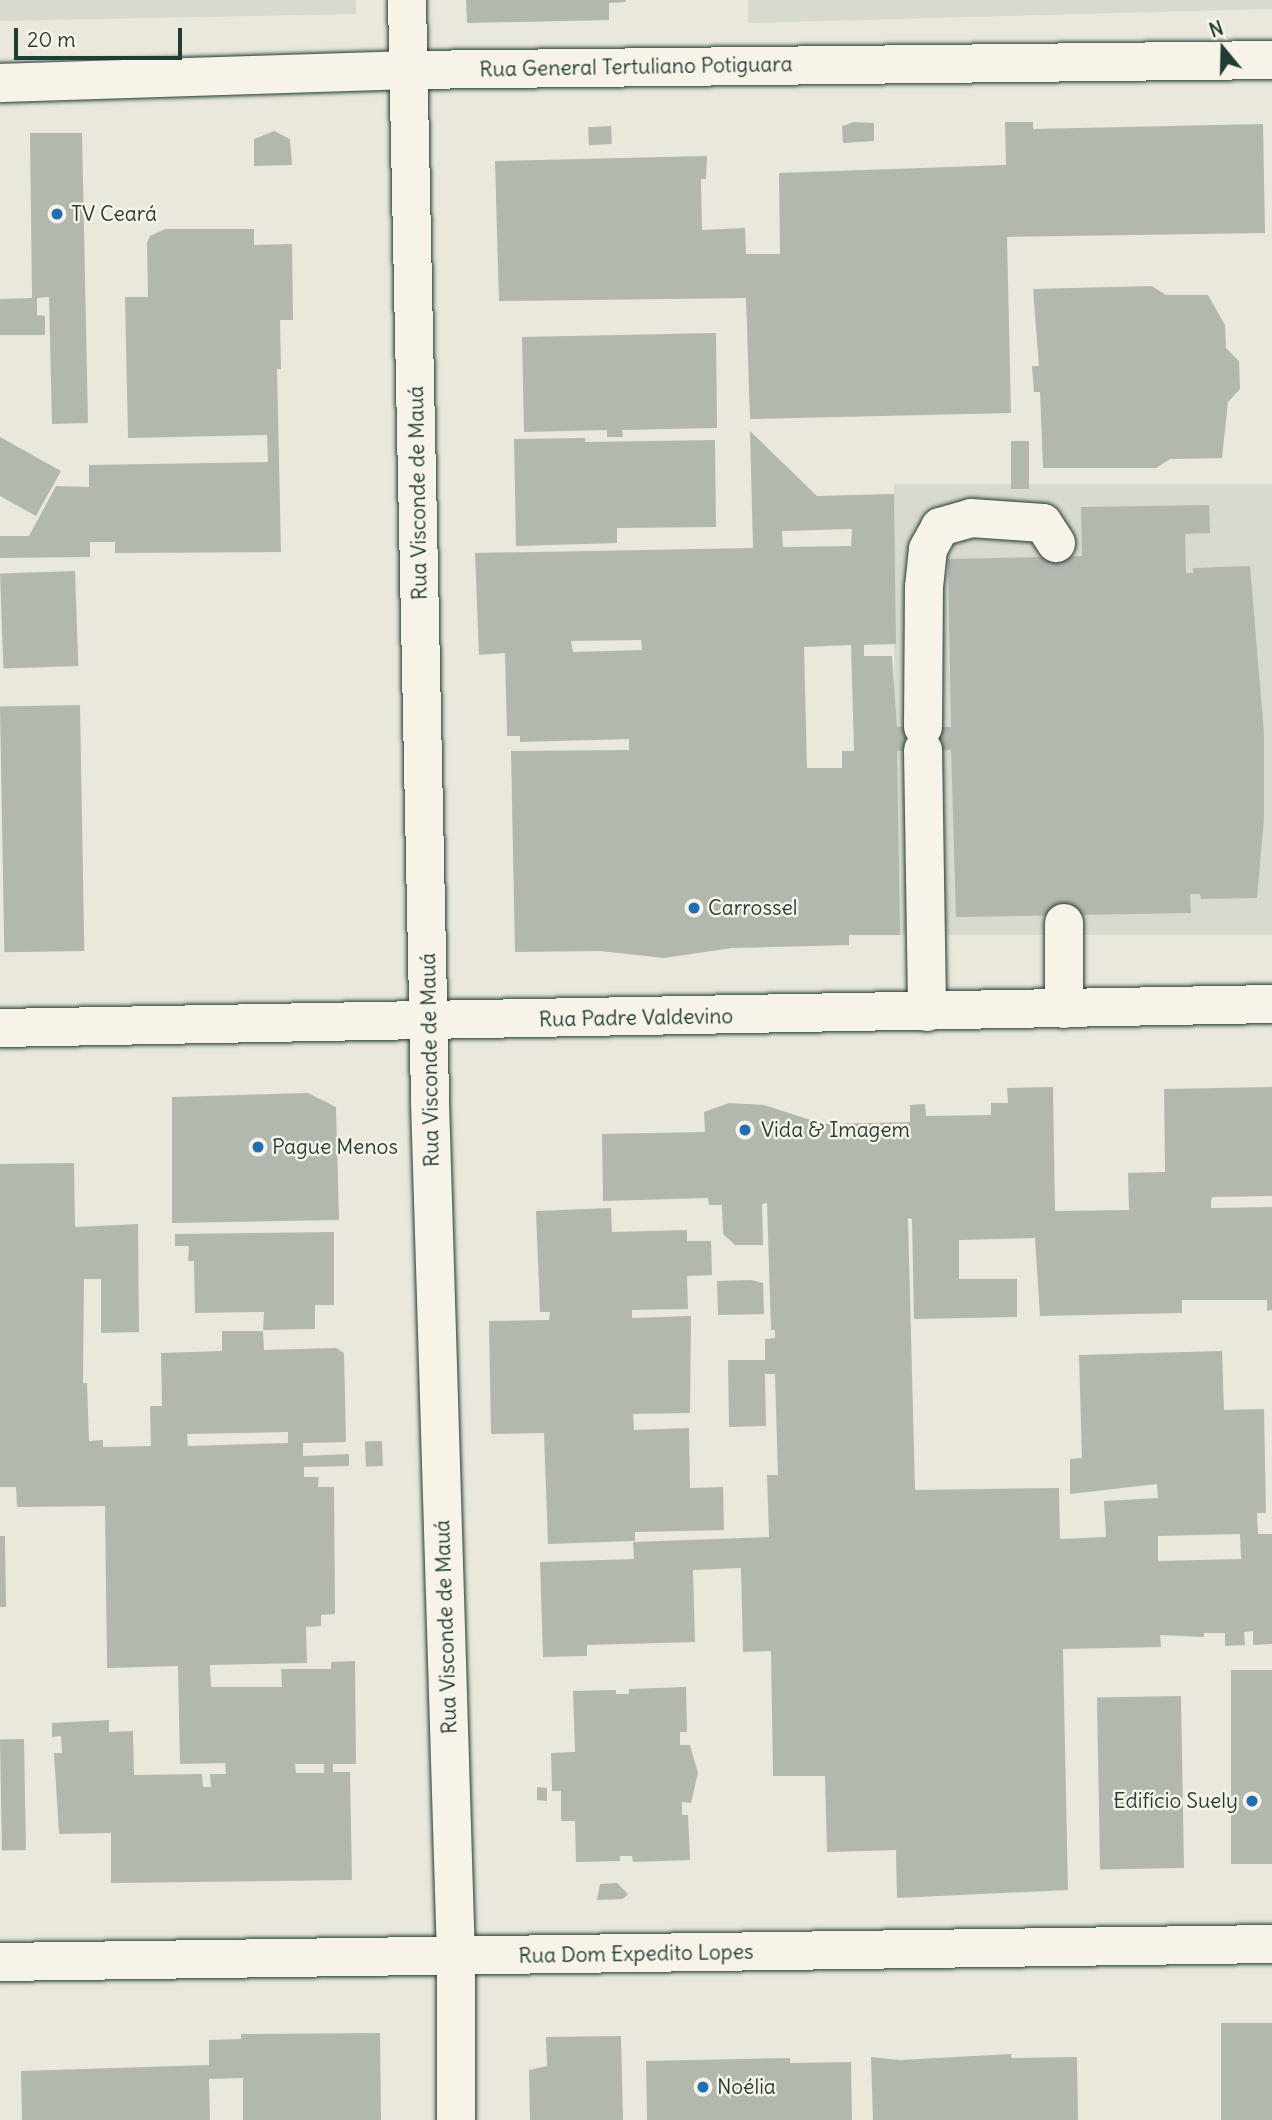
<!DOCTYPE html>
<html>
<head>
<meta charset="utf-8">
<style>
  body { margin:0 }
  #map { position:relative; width:1272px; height:2120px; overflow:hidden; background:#eae8dd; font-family:Delius,sans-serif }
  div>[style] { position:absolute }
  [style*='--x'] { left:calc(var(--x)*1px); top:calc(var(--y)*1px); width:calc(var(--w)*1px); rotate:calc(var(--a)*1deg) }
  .built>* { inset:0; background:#d9dacf; transform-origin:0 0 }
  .building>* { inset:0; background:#b2b8ae; transform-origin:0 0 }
  .roads { filter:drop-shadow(0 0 2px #1f3d34) drop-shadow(0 0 2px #1f3d34) }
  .minor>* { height:38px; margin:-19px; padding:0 19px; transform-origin:19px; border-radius:19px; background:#f7f3e8 }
  .major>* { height:38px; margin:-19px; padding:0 19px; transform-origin:19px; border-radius:19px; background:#f7f3e8 }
  .dots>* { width:19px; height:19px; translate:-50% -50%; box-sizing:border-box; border:4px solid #f7f3e8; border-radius:50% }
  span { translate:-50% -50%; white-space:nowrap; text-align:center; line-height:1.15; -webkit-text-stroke:5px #f7f3e8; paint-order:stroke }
  .street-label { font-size:21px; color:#1f3d34 }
  .poi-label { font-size:21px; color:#1f3d34 }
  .left { translate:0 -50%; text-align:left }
  .right { translate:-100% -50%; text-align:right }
  .north { position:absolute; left:1188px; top:14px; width:70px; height:70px; -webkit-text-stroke:5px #f7f3e8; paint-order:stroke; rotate:341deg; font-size:19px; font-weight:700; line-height:28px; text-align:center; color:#1f3d34 }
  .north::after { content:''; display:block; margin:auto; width:24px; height:32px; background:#1f3d34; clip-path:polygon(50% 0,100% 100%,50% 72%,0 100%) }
  .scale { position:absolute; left:14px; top:28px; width:168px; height:32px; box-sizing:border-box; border:4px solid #1f3d34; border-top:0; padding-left:9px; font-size:21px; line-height:24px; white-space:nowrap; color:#1f3d34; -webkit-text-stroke:5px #f7f3e8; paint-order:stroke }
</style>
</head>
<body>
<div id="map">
  <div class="built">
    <i style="clip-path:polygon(0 0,356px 0,356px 14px,0 21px)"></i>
    <i style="clip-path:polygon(748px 0,1272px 0,1272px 9px,748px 23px)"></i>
    <i style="left:1272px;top:484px;width:451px;height:378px;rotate:90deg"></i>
  </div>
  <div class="building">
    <i style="clip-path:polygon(466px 0,626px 0,626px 2px,609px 3px,609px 20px,467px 23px)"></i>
    <i style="clip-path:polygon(854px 122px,874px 123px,874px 141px,843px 143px,842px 126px)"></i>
    <i style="clip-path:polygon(1005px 122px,1033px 122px,1033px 129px,1263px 124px,1265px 233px,1007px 237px,1011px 413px,750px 419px,746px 298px,499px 301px,495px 161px,707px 156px,706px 179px,701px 179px,702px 230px,745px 228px,746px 254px,780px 254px,779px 173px,1006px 165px)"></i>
    <i style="left:611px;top:126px;width:18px;height:23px;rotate:87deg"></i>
    <i style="clip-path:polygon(274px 131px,290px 139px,292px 165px,254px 166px,254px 139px)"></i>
    <i style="clip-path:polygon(30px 133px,82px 133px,88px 423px,52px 424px,49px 297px,37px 298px,37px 315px,45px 316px,45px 335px,0 335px,0 299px,32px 298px)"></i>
    <i style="clip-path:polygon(165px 229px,254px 229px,254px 245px,292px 244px,293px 320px,280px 320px,281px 369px,277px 369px,281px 552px,115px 553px,115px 542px,90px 542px,90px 557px,0 558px,0 536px,29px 536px,56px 486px,89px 487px,89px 465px,268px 462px,267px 435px,128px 438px,125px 297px,148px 297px,147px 243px,150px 236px)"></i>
    <i style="clip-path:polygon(1152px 286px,1166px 295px,1208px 295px,1225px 325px,1226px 348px,1239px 361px,1240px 389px,1228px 402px,1222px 458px,1170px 459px,1156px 468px,1043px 468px,1040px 392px,1034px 392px,1032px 366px,1039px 366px,1033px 289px)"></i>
    <i style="clip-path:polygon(716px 333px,717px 428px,622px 430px,623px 437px,607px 437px,607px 430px,524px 432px,522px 337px)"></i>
    <i style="clip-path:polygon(evenodd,750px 431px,817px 496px,894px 494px,896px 644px,864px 645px,864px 656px,892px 656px,897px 727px,951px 727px,948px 559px,1082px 556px,1081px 507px,1209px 505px,1210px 533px,1185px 534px,1186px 573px,1193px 573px,1193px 568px,1250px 566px,1264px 733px,1264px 819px,1257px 898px,1201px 899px,1200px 894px,1190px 894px,1191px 913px,956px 917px,951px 750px,897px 751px,900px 935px,849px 935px,849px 945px,732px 948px,664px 958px,600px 951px,515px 952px,511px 751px,629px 750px,629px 739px,520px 742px,520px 736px,507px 736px,505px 653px,479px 655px,475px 553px,753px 548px,750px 431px,852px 529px,851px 546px,783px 547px,782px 531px,852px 529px,750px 431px,641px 640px,642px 650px,573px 652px,571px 641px,641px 640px,750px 431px,851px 645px,854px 751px,842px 751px,842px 768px,807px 768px,804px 647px,851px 645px)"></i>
    <i style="clip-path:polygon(0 437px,61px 471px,36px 516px,0 496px)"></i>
    <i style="clip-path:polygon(585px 438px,585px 442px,715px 440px,716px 527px,617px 528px,617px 543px,516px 546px,514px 439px)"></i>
    <i style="left:1011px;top:441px;width:18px;height:48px"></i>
    <i style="left:75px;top:571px;width:95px;height:75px;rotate:88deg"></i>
    <i style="left:80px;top:705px;width:246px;height:80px;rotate:89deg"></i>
    <i style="clip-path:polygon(evenodd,1053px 1087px,1055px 1211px,1129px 1210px,1128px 1173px,1165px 1172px,1164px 1089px,1272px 1087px,1272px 1196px,1212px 1197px,1211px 1202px,1211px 1208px,1272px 1207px,1272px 1310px,1267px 1311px,1267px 1300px,1182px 1300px,1182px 1313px,1040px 1316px,1035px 1238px,959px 1240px,959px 1279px,1017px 1279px,1017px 1317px,914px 1319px,912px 1219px,908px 1218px,915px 1490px,1059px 1488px,1060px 1539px,1106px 1537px,1104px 1501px,1158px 1498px,1157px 1484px,1070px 1494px,1070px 1459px,1082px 1458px,1079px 1355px,1222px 1351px,1224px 1410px,1264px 1409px,1266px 1513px,1257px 1513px,1258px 1534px,1272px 1534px,1272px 1644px,1253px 1645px,1253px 1631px,1244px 1632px,1245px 1645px,1225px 1646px,1225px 1633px,1204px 1633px,1204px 1637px,1160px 1635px,1161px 1647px,1063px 1649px,1068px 1890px,897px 1898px,896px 1850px,827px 1852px,825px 1776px,773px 1776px,771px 1651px,743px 1652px,741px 1568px,693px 1570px,695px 1642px,587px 1645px,587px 1656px,543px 1657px,540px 1562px,634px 1559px,633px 1542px,769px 1537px,767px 1475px,778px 1475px,775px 1374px,765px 1374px,766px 1426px,729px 1427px,728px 1360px,765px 1360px,765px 1339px,775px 1338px,775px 1330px,771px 1330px,767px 1203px,762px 1204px,763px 1245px,735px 1245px,723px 1234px,722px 1205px,709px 1205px,708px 1198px,603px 1201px,602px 1134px,705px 1132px,704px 1112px,729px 1103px,764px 1105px,823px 1124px,910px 1122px,910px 1105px,925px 1104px,926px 1116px,991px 1115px,991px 1103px,1008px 1103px,1007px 1088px,1053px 1087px,1240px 1534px,1241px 1559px,1158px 1561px,1158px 1536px,1240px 1534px)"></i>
    <i style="clip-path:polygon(308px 1093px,336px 1107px,339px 1220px,172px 1223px,172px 1097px)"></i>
    <i style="clip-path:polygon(evenodd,74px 1163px,75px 1227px,138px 1224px,139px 1332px,101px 1333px,101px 1279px,84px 1279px,83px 1383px,87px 1383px,89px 1441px,103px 1440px,103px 1447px,151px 1446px,150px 1406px,162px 1406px,161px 1353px,222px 1351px,222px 1331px,263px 1331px,264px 1350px,336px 1348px,344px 1353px,346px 1442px,303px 1443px,303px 1456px,349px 1454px,349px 1466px,304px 1467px,304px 1477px,319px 1477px,318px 1487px,334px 1487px,335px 1614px,321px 1615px,321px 1626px,306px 1627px,307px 1663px,210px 1665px,211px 1687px,282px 1687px,281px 1669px,331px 1669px,331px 1662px,355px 1661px,356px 1764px,333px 1764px,333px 1772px,350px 1772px,352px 1880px,111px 1883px,111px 1833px,59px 1834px,54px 1753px,62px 1753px,61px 1736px,52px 1737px,52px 1723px,109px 1720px,109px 1732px,133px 1731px,134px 1775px,202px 1774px,203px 1787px,211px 1787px,210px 1774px,226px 1774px,225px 1763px,180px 1764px,178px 1666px,107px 1668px,105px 1506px,17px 1507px,16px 1487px,0 1487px,0 1164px,74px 1163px,288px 1432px,288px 1443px,188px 1446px,187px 1434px,288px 1432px,74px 1163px,295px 1764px,324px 1764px,324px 1773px,296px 1773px,295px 1764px)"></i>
    <i style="clip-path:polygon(611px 1208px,612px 1232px,687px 1230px,687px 1241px,711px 1241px,712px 1275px,687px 1276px,688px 1309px,632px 1310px,632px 1318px,691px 1316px,690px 1413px,633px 1414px,634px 1430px,689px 1428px,690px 1488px,723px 1487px,724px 1530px,635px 1532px,635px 1541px,548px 1544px,544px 1433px,491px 1434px,489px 1321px,549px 1320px,550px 1312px,540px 1312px,536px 1211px)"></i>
    <i style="clip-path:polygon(334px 1232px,334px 1305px,315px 1305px,315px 1329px,263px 1330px,264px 1312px,195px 1313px,194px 1261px,188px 1261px,189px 1246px,175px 1246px,175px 1234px)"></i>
    <i style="clip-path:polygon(751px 1280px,763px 1283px,764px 1314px,718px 1315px,717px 1281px)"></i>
    <i style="left:382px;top:1441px;width:25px;height:17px;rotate:88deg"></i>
    <i style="clip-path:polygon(0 1536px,5px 1536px,6px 1607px,0 1607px)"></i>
    <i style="left:1272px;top:1670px;width:194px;height:41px;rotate:90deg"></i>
    <i style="clip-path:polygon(686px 1687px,687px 1732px,680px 1732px,680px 1745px,690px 1745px,698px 1773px,691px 1803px,682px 1802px,682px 1815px,688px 1815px,690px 1860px,633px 1862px,632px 1856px,620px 1856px,620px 1861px,576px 1862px,575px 1821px,561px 1821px,561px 1791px,552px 1791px,551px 1753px,575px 1752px,573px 1691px,616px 1690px,616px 1694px,629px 1694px,629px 1689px)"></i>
    <i style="left:1181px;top:1696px;width:172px;height:84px;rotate:89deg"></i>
    <i style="left:24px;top:1739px;width:111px;height:24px;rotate:89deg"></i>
    <i style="clip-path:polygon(537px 1787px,547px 1788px,547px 1801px,537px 1800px)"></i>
    <i style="clip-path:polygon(617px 1883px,628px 1894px,623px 1899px,597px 1900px,600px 1884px)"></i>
    <i style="left:1272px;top:2023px;width:97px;height:51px;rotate:90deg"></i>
    <i style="clip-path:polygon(380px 2033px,381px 2120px,243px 2120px,243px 2078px,209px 2079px,210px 2120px,22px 2120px,21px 2071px,209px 2065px,209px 2040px,241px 2039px,241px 2034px)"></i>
    <i style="clip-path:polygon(621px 2036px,623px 2120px,530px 2120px,529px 2070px,547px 2066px,546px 2037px)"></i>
    <i style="clip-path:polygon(1011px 2054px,1011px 2058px,1077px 2057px,1078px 2120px,873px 2120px,871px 2057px,900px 2060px)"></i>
    <i style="clip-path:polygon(790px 2058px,790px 2063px,851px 2062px,852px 2120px,647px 2120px,646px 2061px)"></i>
  </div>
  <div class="roads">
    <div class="minor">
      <i style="--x:407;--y:0;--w:1102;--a:88.8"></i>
      <i style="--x:430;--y:1102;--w:855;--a:88.26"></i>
      <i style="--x:456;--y:1957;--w:163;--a:90"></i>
      <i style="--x:0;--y:83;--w:408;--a:-1.8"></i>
      <i style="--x:408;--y:70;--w:864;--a:-0.66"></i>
      <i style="--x:923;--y:727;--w:140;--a:-89.6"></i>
      <i style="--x:924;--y:587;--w:38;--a:-84"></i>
      <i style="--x:928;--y:549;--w:25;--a:-61"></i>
      <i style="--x:940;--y:527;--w:32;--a:-16"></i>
      <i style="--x:971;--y:518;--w:72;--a:4"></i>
      <i style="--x:1043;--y:523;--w:24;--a:57"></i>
      <i style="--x:923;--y:750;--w:262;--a:89.1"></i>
      <i style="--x:1064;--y:923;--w:86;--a:90"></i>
      <i style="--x:0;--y:1962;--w:1272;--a:-0.81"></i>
    </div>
    <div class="major">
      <i style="--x:0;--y:1028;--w:1272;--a:-1.08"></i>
    </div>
  </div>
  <div class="dots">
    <i style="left:57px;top:214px;background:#1f6fb2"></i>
    <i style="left:694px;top:908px;background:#1f6fb2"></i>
    <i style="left:745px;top:1130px;background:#1f6fb2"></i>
    <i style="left:258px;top:1147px;background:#1f6fb2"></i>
    <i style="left:1252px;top:1801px;background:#1f6fb2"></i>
    <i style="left:703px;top:2087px;background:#1f6fb2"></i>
  </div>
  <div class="street-label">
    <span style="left:636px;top:67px;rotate:-1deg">Rua General Tertuliano Potiguara</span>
    <span style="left:418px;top:493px;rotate:-91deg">Rua Visconde de Mauá</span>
    <span style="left:636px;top:1018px;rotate:-1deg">Rua Padre Valdevino</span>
    <span style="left:430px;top:1060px;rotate:-91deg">Rua Visconde de Mauá</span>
    <span style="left:446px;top:1627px;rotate:-92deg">Rua Visconde de Mauá</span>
    <span style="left:636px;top:1954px;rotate:-1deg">Rua Dom Expedito Lopes</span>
  </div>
  <div class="poi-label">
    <span class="left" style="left:71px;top:214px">TV Ceará</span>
    <span class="left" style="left:708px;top:908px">Carrossel</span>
    <span class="left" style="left:761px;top:1130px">Vida &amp; Imagem</span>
    <span class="left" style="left:272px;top:1147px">Pague Menos</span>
    <span class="right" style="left:1238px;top:1801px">Edifício Suely</span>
    <span class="left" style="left:717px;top:2087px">Noélia</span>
  </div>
  <div class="north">N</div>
  <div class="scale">20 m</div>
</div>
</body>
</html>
